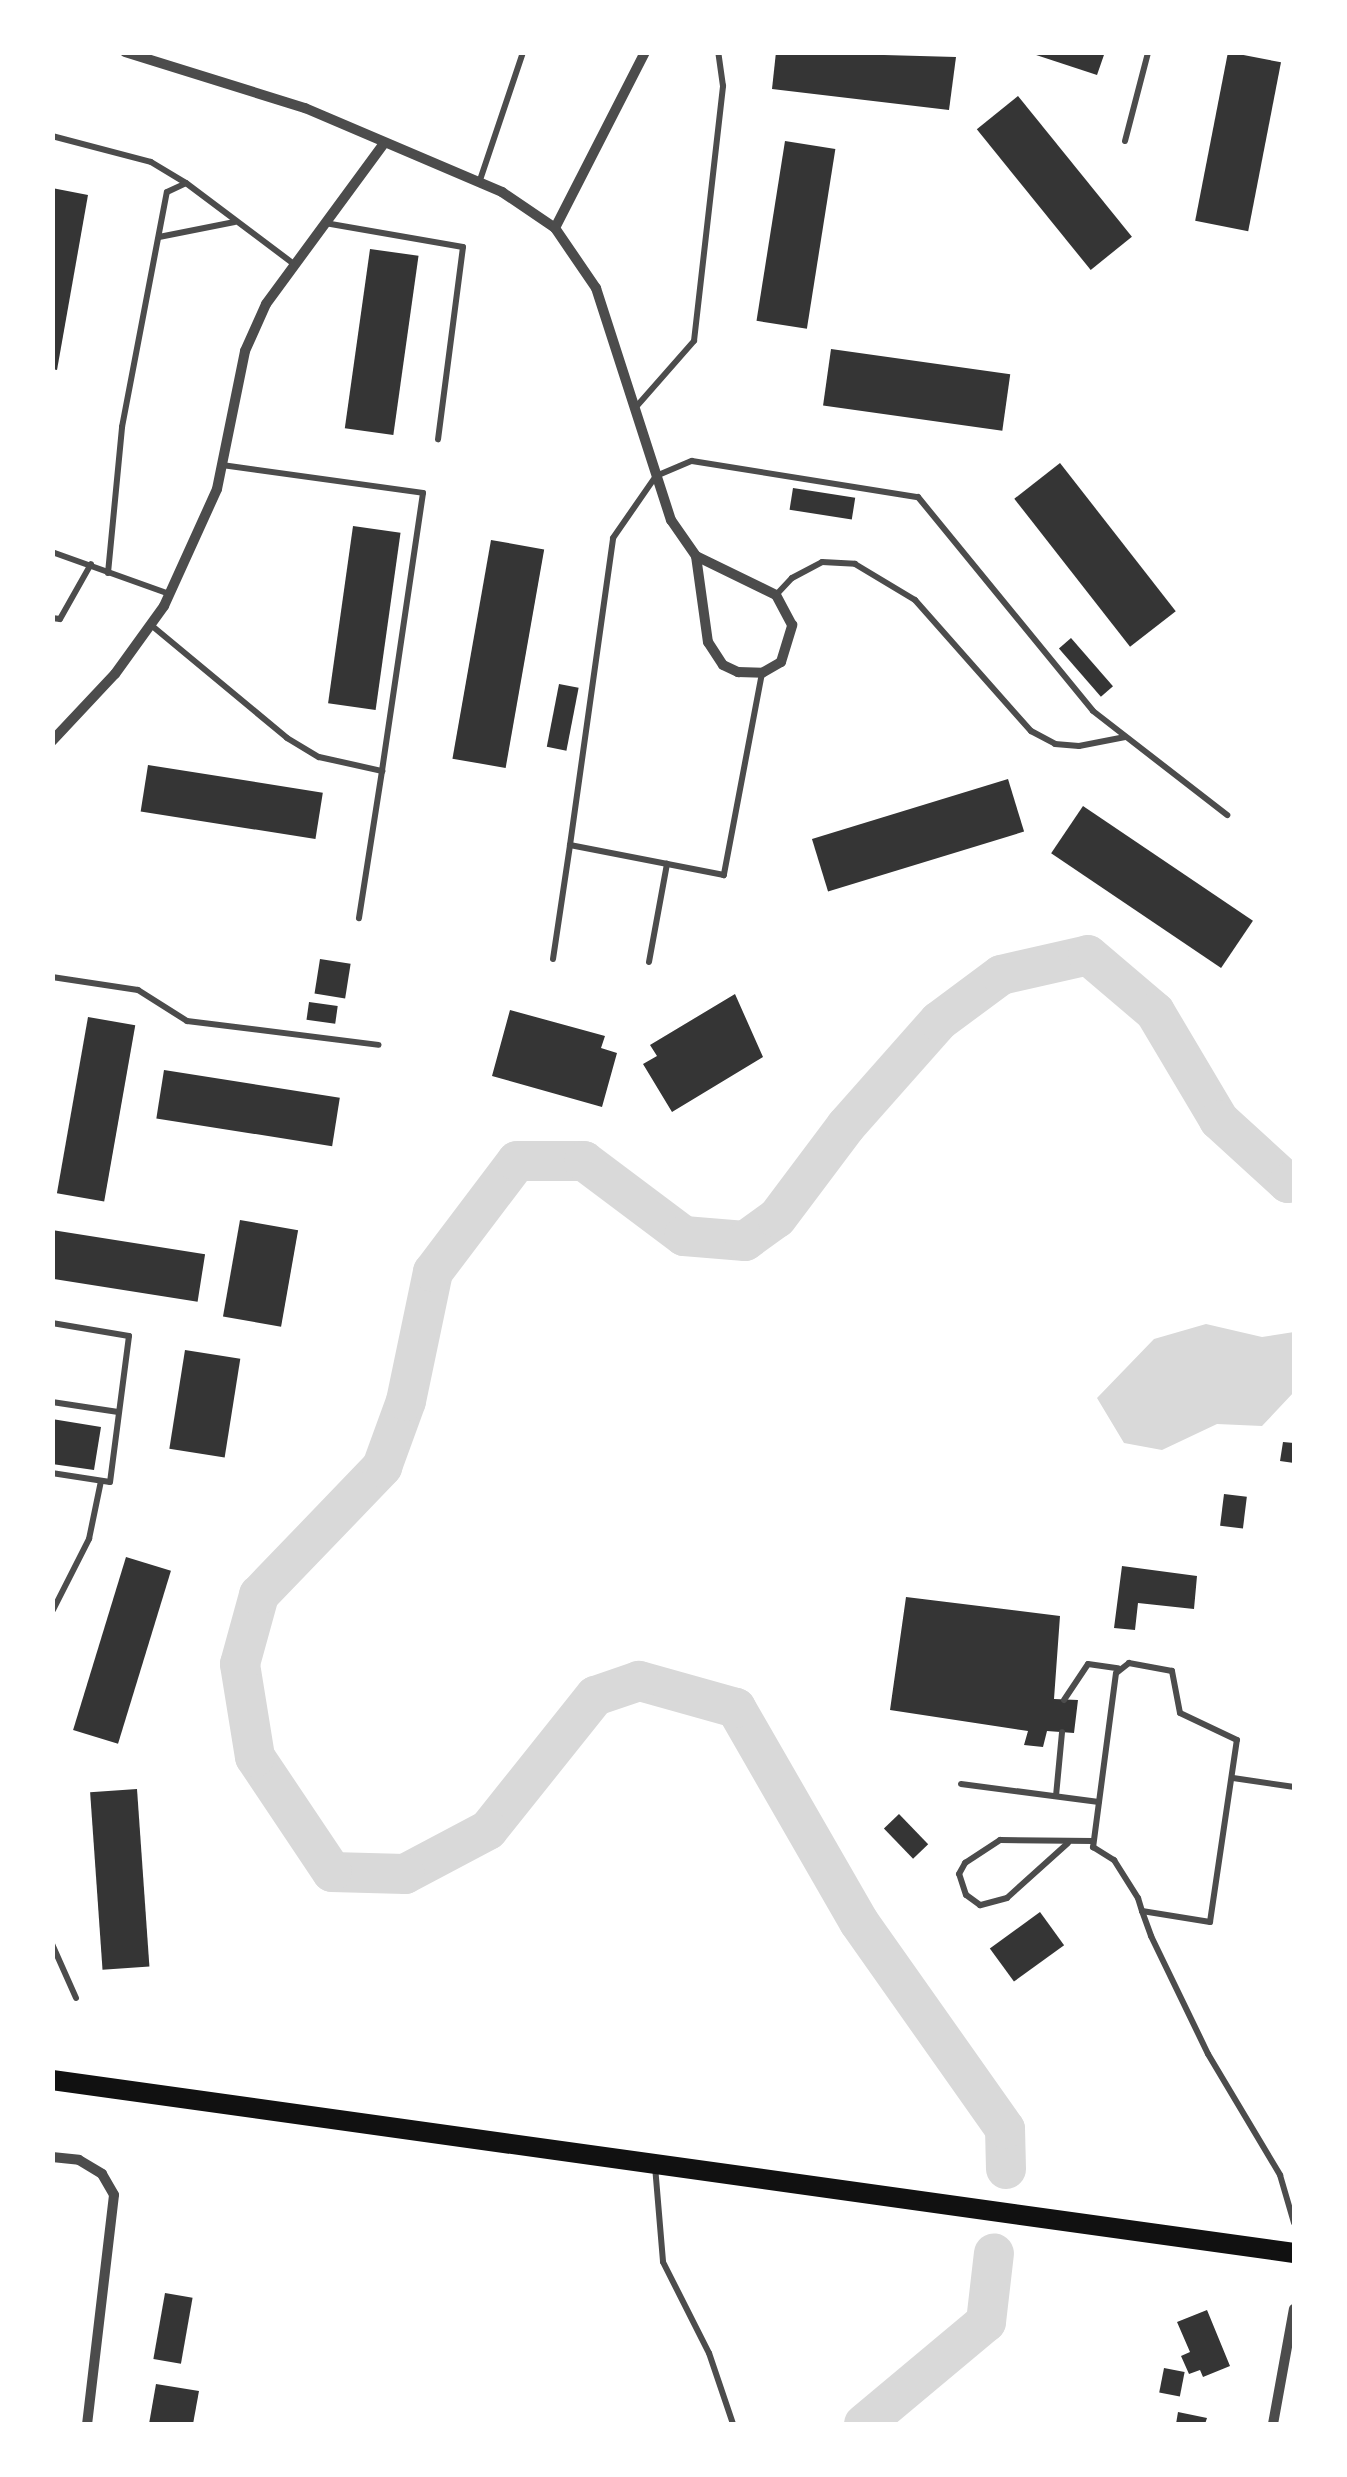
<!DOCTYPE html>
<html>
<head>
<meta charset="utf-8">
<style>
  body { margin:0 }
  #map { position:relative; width:1347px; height:2477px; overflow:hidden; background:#fff; font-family:"Asap Condensed",sans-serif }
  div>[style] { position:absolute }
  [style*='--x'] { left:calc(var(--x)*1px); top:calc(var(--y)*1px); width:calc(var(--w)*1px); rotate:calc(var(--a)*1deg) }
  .water>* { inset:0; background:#d9d9d9 }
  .river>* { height:40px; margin:-20px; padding:0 20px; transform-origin:20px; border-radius:20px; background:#d9d9d9 }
  .building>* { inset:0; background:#353535; transform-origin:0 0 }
  .service>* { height:6px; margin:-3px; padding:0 3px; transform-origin:3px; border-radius:3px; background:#4c4c4c }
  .minor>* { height:10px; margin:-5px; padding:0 5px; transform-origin:5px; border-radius:5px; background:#4c4c4c }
  .primary>* { height:20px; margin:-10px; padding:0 10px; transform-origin:10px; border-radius:10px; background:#111 }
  span { translate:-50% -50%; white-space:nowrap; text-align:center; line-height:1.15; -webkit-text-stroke:8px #fff; paint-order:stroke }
  .frame { position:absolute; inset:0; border:55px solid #fff; pointer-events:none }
</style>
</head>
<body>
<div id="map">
  <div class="water">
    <i style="clip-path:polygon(1206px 1324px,1262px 1337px,1294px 1332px,1294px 1392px,1262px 1426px,1217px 1424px,1162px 1450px,1124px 1443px,1097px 1398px,1154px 1339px)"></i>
  </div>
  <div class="river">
    <i style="--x:1006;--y:2169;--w:40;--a:-91.4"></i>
    <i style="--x:1005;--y:2129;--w:253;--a:-125.2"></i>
    <i style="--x:859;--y:1922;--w:247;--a:-119.9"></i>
    <i style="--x:736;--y:1708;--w:101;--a:-164.4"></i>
    <i style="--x:639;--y:1681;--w:46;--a:161.2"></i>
    <i style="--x:595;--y:1696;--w:171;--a:128.6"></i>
    <i style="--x:488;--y:1830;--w:94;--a:152.1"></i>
    <i style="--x:405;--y:1874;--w:73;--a:-178.4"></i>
    <i style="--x:332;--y:1872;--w:138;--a:-123.8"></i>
    <i style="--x:255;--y:1757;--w:94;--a:-99.2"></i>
    <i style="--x:240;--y:1664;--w:72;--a:-74.6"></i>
    <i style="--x:259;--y:1595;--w:178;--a:-46.1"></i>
    <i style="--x:382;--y:1467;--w:70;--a:-70"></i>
    <i style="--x:406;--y:1401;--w:132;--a:-78.2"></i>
    <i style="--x:433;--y:1272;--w:139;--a:-52.9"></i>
    <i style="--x:517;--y:1161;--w:67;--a:0"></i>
    <i style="--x:584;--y:1161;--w:125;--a:36.9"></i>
    <i style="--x:684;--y:1236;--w:61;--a:4.7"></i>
    <i style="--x:745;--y:1241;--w:39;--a:-36"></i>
    <i style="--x:777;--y:1218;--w:115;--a:-53.1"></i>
    <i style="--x:846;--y:1126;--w:140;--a:-48.5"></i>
    <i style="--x:939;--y:1021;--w:77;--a:-36.6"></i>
    <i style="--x:1001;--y:975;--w:89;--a:-12.9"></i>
    <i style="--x:1088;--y:955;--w:88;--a:40.4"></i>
    <i style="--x:1155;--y:1012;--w:126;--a:59.3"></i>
    <i style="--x:1219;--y:1120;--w:93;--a:42.4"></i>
    <i style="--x:1288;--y:1183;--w:6;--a:-9"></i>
    <i style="--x:864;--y:2424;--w:159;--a:-39.9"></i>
    <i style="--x:986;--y:2322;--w:69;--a:-83.4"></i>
  </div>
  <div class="building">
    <i style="clip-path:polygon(776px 52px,956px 57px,949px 110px,772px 89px)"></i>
    <i style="clip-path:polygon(1027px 52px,1105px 52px,1097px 75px)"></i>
    <i style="left:1228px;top:52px;width:54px;height:172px;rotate:11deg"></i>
    <i style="left:1018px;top:96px;width:181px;height:53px;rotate:51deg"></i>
    <i style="left:785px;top:141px;width:51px;height:182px;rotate:9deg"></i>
    <i style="clip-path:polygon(52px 188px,88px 195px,57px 370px,52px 369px)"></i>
    <i style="left:370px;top:249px;width:49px;height:181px;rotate:8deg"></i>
    <i style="left:831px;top:349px;width:181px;height:57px;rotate:8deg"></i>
    <i style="left:1060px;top:463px;width:188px;height:58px;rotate:52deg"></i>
    <i style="left:793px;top:488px;width:63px;height:22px;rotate:9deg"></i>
    <i style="left:353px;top:526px;width:48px;height:179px;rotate:8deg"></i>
    <i style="left:491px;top:540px;width:54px;height:222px;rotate:10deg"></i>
    <i style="left:1071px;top:638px;width:64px;height:16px;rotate:49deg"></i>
    <i style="left:559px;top:684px;width:20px;height:64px;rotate:11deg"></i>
    <i style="left:148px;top:765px;width:177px;height:47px;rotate:9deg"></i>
    <i style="left:1008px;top:779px;width:55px;height:205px;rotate:73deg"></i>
    <i style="left:1083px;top:806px;width:205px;height:57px;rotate:34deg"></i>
    <i style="left:320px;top:959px;width:31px;height:35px;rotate:9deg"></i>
    <i style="clip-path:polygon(735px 994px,763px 1057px,672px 1112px,643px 1064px,657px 1056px,650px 1045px)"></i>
    <i style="left:309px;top:1002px;width:29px;height:18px;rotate:8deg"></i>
    <i style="clip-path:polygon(510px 1010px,605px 1036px,601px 1048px,617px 1053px,602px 1107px,492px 1076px)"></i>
    <i style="left:88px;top:1017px;width:48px;height:179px;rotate:10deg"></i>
    <i style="left:164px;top:1070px;width:178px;height:49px;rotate:9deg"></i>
    <i style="left:240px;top:1220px;width:59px;height:98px;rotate:10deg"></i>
    <i style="left:52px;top:1230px;width:155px;height:48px;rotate:9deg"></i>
    <i style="left:185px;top:1350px;width:56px;height:100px;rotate:9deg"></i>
    <i style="clip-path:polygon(52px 1419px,101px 1427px,94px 1470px,52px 1464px)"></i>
    <i style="clip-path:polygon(1283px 1442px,1294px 1443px,1294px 1463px,1280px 1461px)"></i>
    <i style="left:1224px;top:1494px;width:23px;height:32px;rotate:7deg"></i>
    <i style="left:126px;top:1557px;width:47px;height:181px;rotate:17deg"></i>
    <i style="clip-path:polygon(1122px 1566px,1197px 1576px,1194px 1609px,1138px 1603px,1135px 1630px,1114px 1628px)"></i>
    <i style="clip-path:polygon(906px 1597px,1060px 1616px,1054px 1699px,1078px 1700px,1074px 1733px,1047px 1731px,1043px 1747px,1024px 1745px,1028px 1731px,890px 1710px)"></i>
    <i style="left:137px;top:1789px;width:178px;height:47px;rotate:86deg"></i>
    <i style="left:899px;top:1814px;width:42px;height:21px;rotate:46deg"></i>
    <i style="left:1040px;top:1912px;width:41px;height:62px;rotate:54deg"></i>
    <i style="left:165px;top:2293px;width:28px;height:67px;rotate:10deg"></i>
    <i style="clip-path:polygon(1207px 2310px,1230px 2366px,1203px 2377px,1200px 2370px,1189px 2374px,1181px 2356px,1190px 2352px,1177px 2322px)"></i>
    <i style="left:1164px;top:2368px;width:21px;height:25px;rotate:11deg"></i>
    <i style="clip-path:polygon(156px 2384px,199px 2391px,193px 2424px,149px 2424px)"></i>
    <i style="clip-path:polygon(1178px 2412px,1207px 2418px,1205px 2424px,1176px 2424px)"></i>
  </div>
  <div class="service">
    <i style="--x:52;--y:136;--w:102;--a:14.7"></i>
    <i style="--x:151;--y:162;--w:39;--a:31"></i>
    <i style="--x:1125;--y:141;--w:91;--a:-75.4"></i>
    <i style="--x:479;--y:183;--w:138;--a:-71.4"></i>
    <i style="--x:325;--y:223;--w:140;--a:9.9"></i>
    <i style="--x:463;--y:247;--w:194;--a:97.4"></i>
    <i style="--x:159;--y:237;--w:77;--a:-11.2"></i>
    <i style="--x:636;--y:407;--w:88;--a:-48.7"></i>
    <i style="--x:694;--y:341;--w:257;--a:-83.5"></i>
    <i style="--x:723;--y:86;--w:34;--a:-98"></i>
    <i style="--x:222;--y:465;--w:203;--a:7.9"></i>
    <i style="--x:423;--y:493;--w:281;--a:98.4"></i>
    <i style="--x:52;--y:552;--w:124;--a:19.7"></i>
    <i style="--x:108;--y:573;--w:147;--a:-84.5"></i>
    <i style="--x:122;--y:427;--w:239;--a:-79.2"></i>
    <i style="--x:167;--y:192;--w:21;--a:-25"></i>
    <i style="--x:186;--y:183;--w:135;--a:36.9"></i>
    <i style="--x:776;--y:595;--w:23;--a:-47"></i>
    <i style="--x:792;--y:578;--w:34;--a:-28"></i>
    <i style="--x:822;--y:562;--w:33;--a:3"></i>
    <i style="--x:855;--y:564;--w:70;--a:31"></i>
    <i style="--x:915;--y:600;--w:175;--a:48.5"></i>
    <i style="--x:1031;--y:731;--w:27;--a:28"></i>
    <i style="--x:1055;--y:744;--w:24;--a:5"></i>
    <i style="--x:1079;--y:746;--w:47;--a:-11.1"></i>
    <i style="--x:52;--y:618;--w:8;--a:7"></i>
    <i style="--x:60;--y:619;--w:63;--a:-60.6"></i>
    <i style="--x:151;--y:625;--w:177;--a:39.7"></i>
    <i style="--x:287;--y:738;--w:37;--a:31"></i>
    <i style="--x:319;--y:757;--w:65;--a:12.5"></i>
    <i style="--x:382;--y:771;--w:149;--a:98.9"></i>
    <i style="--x:762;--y:673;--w:206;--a:100.7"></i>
    <i style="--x:724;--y:875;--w:157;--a:-169"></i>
    <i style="--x:570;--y:845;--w:310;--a:-82"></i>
    <i style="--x:613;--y:538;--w:75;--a:-55.3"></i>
    <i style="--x:656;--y:476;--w:39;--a:-23"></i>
    <i style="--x:692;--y:461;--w:229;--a:9.1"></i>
    <i style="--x:918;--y:497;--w:276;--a:50.7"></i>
    <i style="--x:1093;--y:711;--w:170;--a:37.8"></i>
    <i style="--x:553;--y:959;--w:115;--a:-81.5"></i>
    <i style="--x:649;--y:962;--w:100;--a:-79.6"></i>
    <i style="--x:52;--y:977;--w:87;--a:8.6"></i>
    <i style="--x:138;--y:990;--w:58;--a:32.3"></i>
    <i style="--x:187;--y:1021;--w:193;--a:7.1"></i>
    <i style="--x:52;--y:1323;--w:78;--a:9.6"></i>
    <i style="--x:129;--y:1336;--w:147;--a:97.4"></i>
    <i style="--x:110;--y:1482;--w:59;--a:-171.2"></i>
    <i style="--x:52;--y:1402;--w:67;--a:8.6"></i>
    <i style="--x:53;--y:1610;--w:80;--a:-63.1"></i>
    <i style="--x:89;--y:1539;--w:59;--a:-78.3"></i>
    <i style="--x:1064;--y:1700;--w:43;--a:-56.3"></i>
    <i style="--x:1088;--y:1664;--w:30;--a:8"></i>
    <i style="--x:1233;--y:1778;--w:62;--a:8.4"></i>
    <i style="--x:961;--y:1784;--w:139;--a:7.4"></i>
    <i style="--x:1056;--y:1796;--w:64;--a:-84.6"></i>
    <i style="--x:1068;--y:1843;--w:82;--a:138"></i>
    <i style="--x:1007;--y:1898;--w:28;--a:165"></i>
    <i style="--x:980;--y:1905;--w:17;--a:-144"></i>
    <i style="--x:966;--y:1895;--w:22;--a:-108"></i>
    <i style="--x:959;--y:1874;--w:13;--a:-61"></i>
    <i style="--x:965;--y:1863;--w:42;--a:-33.3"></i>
    <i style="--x:1000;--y:1840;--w:93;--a:0.6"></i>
    <i style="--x:1142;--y:1911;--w:69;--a:9.2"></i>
    <i style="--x:1210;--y:1922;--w:184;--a:-81.6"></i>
    <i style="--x:1237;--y:1740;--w:63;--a:-154.7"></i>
    <i style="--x:1180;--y:1713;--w:43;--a:-100.8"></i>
    <i style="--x:1172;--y:1671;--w:44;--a:-169.5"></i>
    <i style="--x:1129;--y:1663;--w:16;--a:142"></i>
    <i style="--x:1116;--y:1673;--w:176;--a:97.5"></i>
    <i style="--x:1093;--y:1847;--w:25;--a:32"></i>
    <i style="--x:1114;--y:1860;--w:45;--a:57.7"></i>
    <i style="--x:1138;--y:1898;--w:14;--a:73"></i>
    <i style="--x:1142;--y:1911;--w:27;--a:70"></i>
    <i style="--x:1151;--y:1936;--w:131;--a:64.2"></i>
    <i style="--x:1208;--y:2054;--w:141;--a:59.2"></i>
    <i style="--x:1280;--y:2175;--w:50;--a:73.7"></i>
    <i style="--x:52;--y:1944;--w:59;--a:66"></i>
    <i style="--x:655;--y:2166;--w:96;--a:85.2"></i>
    <i style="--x:663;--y:2262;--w:102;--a:63.2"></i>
    <i style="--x:709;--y:2353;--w:75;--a:71.3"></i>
  </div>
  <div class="minor">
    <i style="--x:125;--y:52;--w:189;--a:17.3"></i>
    <i style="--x:305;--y:108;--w:214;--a:23.1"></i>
    <i style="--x:502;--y:192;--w:64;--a:34.2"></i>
    <i style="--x:555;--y:228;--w:73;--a:55.7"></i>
    <i style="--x:596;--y:288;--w:244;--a:72.1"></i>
    <i style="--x:671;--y:520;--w:44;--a:55.2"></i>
    <i style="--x:696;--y:556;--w:87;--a:82.1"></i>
    <i style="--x:708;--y:642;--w:27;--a:57"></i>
    <i style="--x:723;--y:665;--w:17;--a:25"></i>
    <i style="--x:738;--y:672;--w:24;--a:2"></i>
    <i style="--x:762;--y:673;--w:22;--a:-30"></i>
    <i style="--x:781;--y:662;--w:39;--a:-73"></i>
    <i style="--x:792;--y:625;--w:34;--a:-118"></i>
    <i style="--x:776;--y:595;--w:89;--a:-154"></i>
    <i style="--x:555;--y:228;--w:198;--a:-62.9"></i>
    <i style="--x:52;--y:741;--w:92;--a:-46.8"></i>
    <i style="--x:115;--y:674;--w:84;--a:-54.2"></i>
    <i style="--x:164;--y:606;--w:128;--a:-65.6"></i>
    <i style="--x:217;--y:489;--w:141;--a:-78.5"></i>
    <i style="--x:245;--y:351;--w:51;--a:-65.9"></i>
    <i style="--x:266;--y:304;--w:197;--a:-53.7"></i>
    <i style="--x:52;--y:2157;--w:27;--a:6"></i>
    <i style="--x:79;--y:2160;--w:27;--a:31"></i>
    <i style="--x:102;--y:2174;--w:24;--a:60"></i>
    <i style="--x:114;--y:2195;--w:231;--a:96.7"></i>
    <i style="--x:1273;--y:2424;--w:117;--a:-79.7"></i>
  </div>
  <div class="primary">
    <i style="--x:52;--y:2080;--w:1254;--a:7.93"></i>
  </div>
  <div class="frame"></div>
</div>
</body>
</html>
